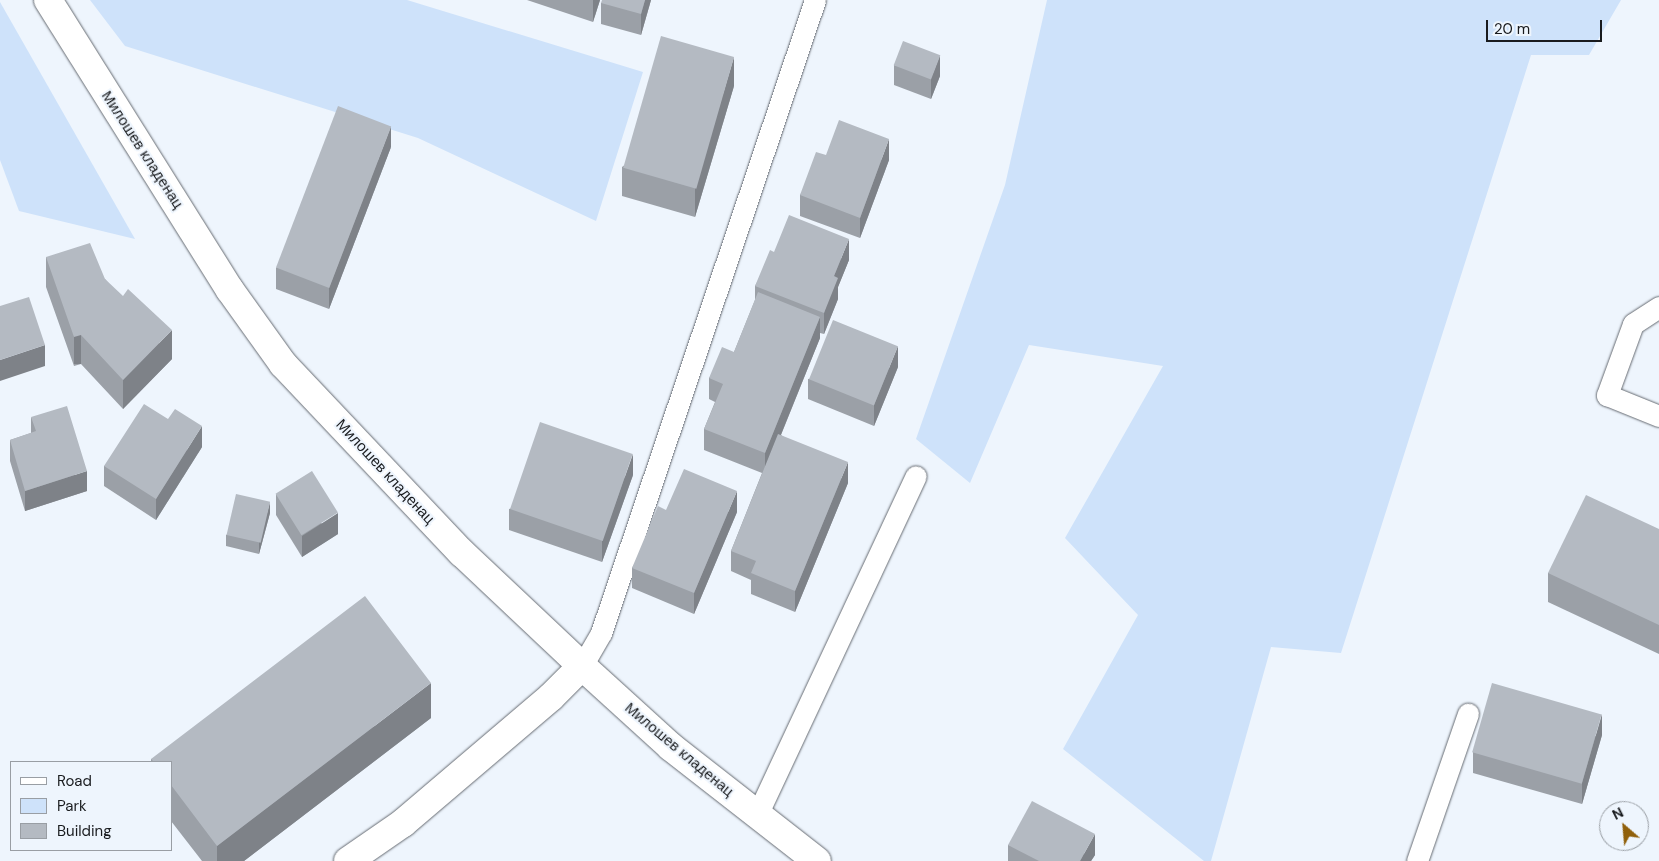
<!DOCTYPE html>
<html>
<head>
<meta charset="utf-8">
<style>
  body { margin:0 }
  #map { position:relative; width:1659px; height:861px; overflow:hidden; background:#eef5fd; font-family:"DM Sans",sans-serif }
  div>[style] { position:absolute }
  [style*='--x'] { left:calc(var(--x)*1px); top:calc(var(--y)*1px); width:calc(var(--w)*1px); rotate:calc(var(--a)*1deg) }
  .green>* { inset:0; background:#cee2fa }
  .roads { filter:drop-shadow(0 0 1px #666b72) drop-shadow(0 0 1px #666b72) }
  .lane>* { height:21px; margin:-10.5px; padding:0 10.5px; transform-origin:10.5px; border-radius:10.5px; background:#fff }
  .street>* { height:28px; margin:-14px; padding:0 14px; transform-origin:14px; border-radius:14px; background:#fff }
  .secondary>* { height:28px; margin:-14px; padding:0 14px; transform-origin:14px; border-radius:14px; background:#fff }
  .wall>* { inset:0; background:#9ba0a7 }
  .shaded-wall>* { inset:0; background:#7e8288; transform-origin:0 0 }
  .building>* { inset:0; background:#b4bac2; transform-origin:0 0 }
  span { translate:-50% -50%; white-space:nowrap; text-align:center; line-height:1.15; -webkit-text-stroke:4px #eef5fd; paint-order:stroke }
  .street-label { font-size:15px; color:#191b1e }
  .legend { position:absolute; left:10px; top:761px; width:162px; height:90px; box-sizing:border-box; background:#eef5fd; border:1px solid #999ea4; margin:0; padding:6px 9px; list-style:none; font-size:15px; color:#191b1e }
  .legend li { display:flex; align-items:center; gap:10px; height:25px }
  .legend b { width:25px; border:1px solid #999ea4 }
  .north { position:absolute; left:1599px; top:801px; width:50px; height:50px; box-sizing:border-box; background:#eef5fd; border:1px solid #999ea4; border-radius:50%; rotate:333deg; font-size:14px; font-weight:700; line-height:20px; text-align:center; color:#191b1e }
  .north::after { content:''; display:block; margin:auto; width:18px; height:22px; background:#90600b; clip-path:polygon(50% 0,100% 100%,50% 72%,0 100%) }
  .scale { position:absolute; left:1486px; top:20px; width:116px; height:22px; box-sizing:border-box; border:2px solid #191b1e; border-top:0; padding-left:6px; font-size:15px; line-height:18px; white-space:nowrap; color:#191b1e; -webkit-text-stroke:4px #eef5fd; paint-order:stroke }
</style>
</head>
<body>
<div id="map">
  <div class="green">
    <i style="clip-path:polygon(90px 0,407px 0,643px 72px,596px 221px,418px 138px,125px 46px)"></i>
    <i style="clip-path:polygon(1047px 0,1621px 0,1589px 55px,1531px 55px,1341px 653px,1271px 647px,1211px 861px,1204px 861px,1063px 749px,1138px 615px,1065px 538px,1163px 366px,1029px 345px,970px 483px,916px 439px,1005px 185px)"></i>
    <i style="clip-path:polygon(0 2px,135px 239px,19px 211px,0 160px)"></i>
  </div>
  <div class="roads">
    <div class="lane">
      <i style="--x:1659;--y:307;--w:31;--a:147"></i>
      <i style="--x:1633;--y:324;--w:76;--a:110.1"></i>
      <i style="--x:1607;--y:395;--w:56;--a:22"></i>
      <i style="--x:582;--y:666;--w:38;--a:-60"></i>
      <i style="--x:601;--y:633;--w:668;--a:-71.32"></i>
      <i style="--x:757;--y:815;--w:374;--a:-64.9"></i>
      <i style="--x:1417;--y:861;--w:156;--a:-70.9"></i>
    </div>
    <div class="street">
      <i style="--x:348;--y:861;--w:67;--a:-34.6"></i>
      <i style="--x:403;--y:823;--w:194;--a:-40.4"></i>
      <i style="--x:551;--y:697;--w:44;--a:-45"></i>
    </div>
    <div class="secondary">
      <i style="--x:48;--y:0;--w:342;--a:57.9"></i>
      <i style="--x:230;--y:290;--w:91;--a:54.4"></i>
      <i style="--x:283;--y:364;--w:260;--a:46.6"></i>
      <i style="--x:462;--y:553;--w:165;--a:43.3"></i>
      <i style="--x:582;--y:666;--w:120;--a:42.3"></i>
      <i style="--x:671;--y:747;--w:185;--a:38"></i>
    </div>
  </div>
  <div class="wall">
    <i style="clip-path:polygon(527px 0,600px 0,593px 22px)"></i>
    <i style="clip-path:polygon(651px 0,641px 35px,601px 24px,601px 3px)"></i>
    <i style="clip-path:polygon(894px 65px,940px 76px,931px 99px,894px 85px)"></i>
    <i style="clip-path:polygon(734px 86px,695px 217px,622px 196px,622px 167px)"></i>
    <i style="clip-path:polygon(391px 147px,329px 309px,276px 289px,276px 268px)"></i>
    <i style="clip-path:polygon(826px 155px,889px 160px,860px 238px,800px 216px,800px 195px)"></i>
    <i style="clip-path:polygon(774px 252px,849px 260px,838px 287px,838px 299px,824px 334px,820px 333px,820px 338px,781px 435px,848px 483px,795px 612px,751px 594px,751px 580px,731px 571px,731px 551px,762px 473px,704px 450px,704px 429px,715px 402px,709px 399px,709px 378px,734px 352px,755px 300px,755px 286px)"></i>
    <i style="clip-path:polygon(46px 257px,105px 279px,172px 359px,123px 409px,81px 364px,74px 366px,46px 287px)"></i>
    <i style="clip-path:polygon(898px 367px,874px 426px,808px 399px,808px 379px)"></i>
    <i style="clip-path:polygon(31px 417px,87px 491px,25px 511px,10px 461px,10px 440px,31px 433px)"></i>
    <i style="clip-path:polygon(202px 447px,156px 520px,104px 486px,104px 466px)"></i>
    <i style="clip-path:polygon(633px 475px,602px 562px,509px 530px,509px 509px)"></i>
    <i style="clip-path:polygon(276px 494px,338px 534px,302px 557px,276px 515px)"></i>
    <i style="clip-path:polygon(666px 510px,737px 512px,694px 614px,632px 588px,632px 568px)"></i>
    <i style="clip-path:polygon(270px 513px,259px 554px,226px 546px,226px 535px)"></i>
    <i style="clip-path:polygon(1659px 529px,1659px 654px,1548px 602px,1548px 573px)"></i>
    <i style="clip-path:polygon(431px 718px,244px 861px,202px 861px,171px 821px,171px 762px,151px 762px,151px 759px)"></i>
    <i style="clip-path:polygon(1602px 735px,1582px 804px,1473px 773px,1473px 752px)"></i>
    <i style="clip-path:polygon(1008px 845px,1095px 855px,1091px 861px,1008px 861px)"></i>
  </div>
  <div class="shaded-wall">
    <i style="clip-path:polygon(593px 0,600px 0,593px 22px)"></i>
    <i style="clip-path:polygon(645px 0,651px 0,641px 35px,641px 14px)"></i>
    <i style="clip-path:polygon(940px 55px,940px 76px,931px 99px,931px 78px)"></i>
    <i style="clip-path:polygon(734px 57px,734px 86px,695px 217px,695px 188px)"></i>
    <i style="clip-path:polygon(391px 126px,391px 147px,329px 309px,329px 288px)"></i>
    <i style="clip-path:polygon(889px 139px,889px 160px,860px 238px,860px 218px)"></i>
    <i style="clip-path:polygon(849px 239px,849px 260px,838px 287px,838px 299px,824px 334px,824px 313px,834px 276px)"></i>
    <i style="clip-path:polygon(820px 317px,820px 338px,765px 474px,765px 453px)"></i>
    <i style="clip-path:polygon(172px 330px,172px 359px,123px 409px,123px 380px)"></i>
    <i style="left:81px;top:335px;width:29px;height:7px;rotate:90deg"></i>
    <i style="clip-path:polygon(45px 345px,45px 366px,0 381px,0 360px)"></i>
    <i style="clip-path:polygon(898px 346px,898px 367px,874px 426px,874px 405px)"></i>
    <i style="clip-path:polygon(202px 426px,202px 447px,156px 520px,156px 499px)"></i>
    <i style="clip-path:polygon(633px 454px,633px 475px,602px 562px,602px 541px)"></i>
    <i style="clip-path:polygon(848px 462px,848px 483px,795px 612px,795px 591px)"></i>
    <i style="clip-path:polygon(87px 471px,87px 491px,25px 511px,25px 491px)"></i>
    <i style="clip-path:polygon(737px 491px,737px 512px,694px 614px,694px 593px)"></i>
    <i style="clip-path:polygon(270px 502px,270px 513px,259px 554px,259px 543px)"></i>
    <i style="clip-path:polygon(338px 513px,338px 534px,302px 557px,302px 536px)"></i>
    <i style="clip-path:polygon(431px 683px,431px 718px,244px 861px,217px 861px,217px 846px)"></i>
    <i style="clip-path:polygon(1602px 714px,1602px 735px,1582px 804px,1582px 783px)"></i>
    <i style="clip-path:polygon(1095px 834px,1095px 855px,1091px 861px,1080px 861px)"></i>
  </div>
  <div class="building">
    <i style="clip-path:polygon(602px 0,645px 0,641px 14px,601px 3px)"></i>
    <i style="left:661px;top:36px;width:76px;height:137px;rotate:16deg"></i>
    <i style="left:903px;top:41px;width:40px;height:26px;rotate:21deg"></i>
    <i style="left:338px;top:106px;width:57px;height:173px;rotate:21deg"></i>
    <i style="clip-path:polygon(839px 120px,889px 139px,860px 218px,800px 195px,816px 152px,826px 155px)"></i>
    <i style="clip-path:polygon(789px 215px,849px 239px,834px 276px,838px 278px,824px 313px,755px 286px,770px 250px,774px 252px)"></i>
    <i style="clip-path:polygon(90px 243px,105px 279px,123px 296px,128px 289px,172px 330px,123px 380px,81px 335px,74px 337px,46px 257px)"></i>
    <i style="clip-path:polygon(758px 292px,820px 317px,765px 453px,704px 429px,723px 384px,709px 378px,722px 347px,734px 352px)"></i>
    <i style="clip-path:polygon(29px 297px,45px 345px,0 360px,0 306px)"></i>
    <i style="left:833px;top:320px;width:70px;height:64px;rotate:22deg"></i>
    <i style="clip-path:polygon(144px 404px,168px 419px,175px 409px,202px 426px,156px 499px,104px 466px)"></i>
    <i style="clip-path:polygon(67px 406px,87px 471px,25px 491px,10px 440px,36px 431px,31px 417px)"></i>
    <i style="left:540px;top:422px;width:98px;height:92px;rotate:19deg"></i>
    <i style="clip-path:polygon(778px 434px,848px 462px,795px 591px,751px 573px,756px 561px,731px 551px)"></i>
    <i style="clip-path:polygon(684px 469px,737px 491px,694px 593px,632px 568px,658px 506px,666px 510px)"></i>
    <i style="left:312px;top:471px;width:49px;height:43px;rotate:58deg"></i>
    <i style="left:236px;top:494px;width:35px;height:42px;rotate:13deg"></i>
    <i style="clip-path:polygon(1586px 495px,1659px 529px,1659px 625px,1548px 573px)"></i>
    <i style="clip-path:polygon(365px 596px,431px 683px,217px 846px,171px 785px,171px 762px,154px 762px,151px 759px)"></i>
    <i style="left:1492px;top:683px;width:114px;height:72px;rotate:16deg"></i>
    <i style="clip-path:polygon(1032px 801px,1095px 834px,1080px 861px,1039px 861px,1008px 845px)"></i>
  </div>
  <div class="street-label">
    <span style="left:142px;top:150px;rotate:57deg">Милошев кладенац</span>
    <span style="left:385px;top:472px;rotate:47deg">Милошев кладенац</span>
    <span style="left:679px;top:750px;rotate:40deg">Милошев кладенац</span>
  </div>
  <ul class="legend">
  <li><b style="height:6px;background:#fff"></b>Road</li>
  <li><b style="height:14px;background:#cee2fa"></b>Park</li>
  <li><b style="height:14px;background:#b4bac2"></b>Building</li>
  </ul>
  <div class="north">N</div>
  <div class="scale">20 m</div>
</div>
</body>
</html>
